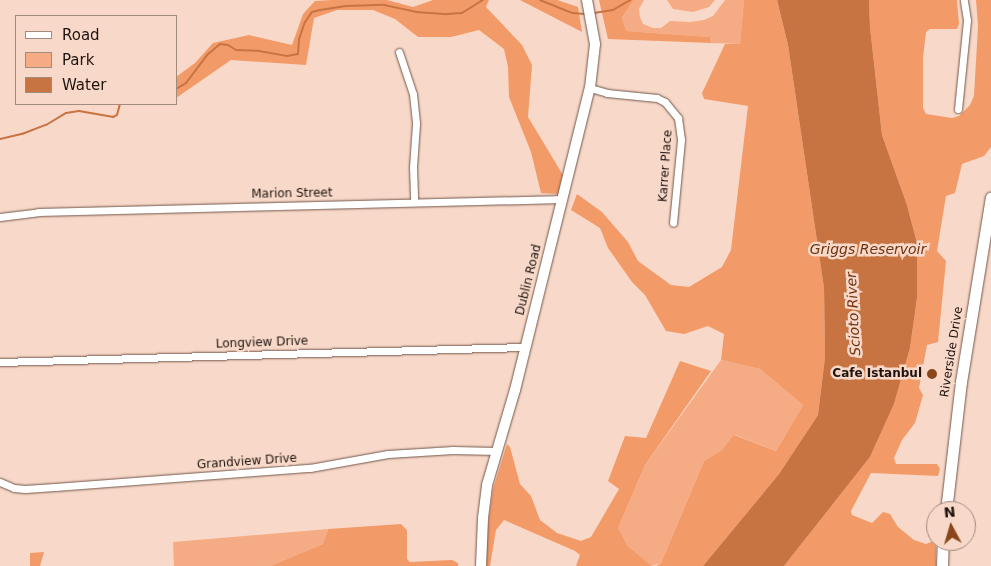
<!DOCTYPE html>
<html>
<head>
<meta charset="utf-8">
<style>
  body { margin:0 }
  #map { position:relative; width:991px; height:566px; overflow:hidden; background:#f8d9c9; font-family:"DejaVu Sans",sans-serif }
  div>[style] { position:absolute }
  [style*='--x'] { left:calc(var(--x)*1px); top:calc(var(--y)*1px); width:calc(var(--w)*1px); rotate:calc(var(--a)*1deg) }
  .green>* { inset:0; background:#f5ac84 }
  .forest>* { inset:0; background:#f39a69 }
  .water>* { inset:0; background:#c87342 }
  .stream>* { height:2px; margin:-1px; padding:0 1px; transform-origin:1px; border-radius:1px; background:#c87342 }
  .roads { filter:drop-shadow(0 0 1px #72574a) drop-shadow(0 0 1px #72574a) }
  .street>* { height:7px; margin:-3.5px; padding:0 3.5px; transform-origin:3.5px; border-radius:3.5px; background:#fff }
  .secondary>* { height:10px; margin:-5px; padding:0 5px; transform-origin:5px; border-radius:5px; background:#fff }
  .primary>* { height:11px; margin:-5.5px; padding:0 5.5px; transform-origin:5.5px; border-radius:5.5px; background:#fff }
  .dots>* { width:14px; height:14px; translate:-50% -50%; box-sizing:border-box; border:2px solid #f8d9c9; border-radius:50% }
  span { translate:-50% -50%; white-space:nowrap; text-align:center; line-height:1.15; -webkit-text-stroke:5px #f8d9c9; paint-order:stroke }
  .street-label { font-size:12px; color:#1e130e }
  .poi-label { font-size:12px; color:#1e130e; font-weight:700 }
  .right { translate:-100% -50%; text-align:right }
  .water-label { font-size:14px; color:#6d3410; font-style:italic }
  .legend { position:absolute; left:15px; top:15px; width:162px; height:90px; box-sizing:border-box; background:#f8d9c9; border:1px solid #a18a7e; margin:0; padding:6px 9px; list-style:none; font-size:15px; color:#1e130e }
  .legend li { display:flex; align-items:center; gap:10px; height:25px }
  .legend b { width:25px; border:1px solid #a18a7e }
  .north { position:absolute; left:926px; top:501px; width:50px; height:50px; box-sizing:border-box; background:#f8d9c9; border:1px solid #a18a7e; border-radius:50%; rotate:354deg; font-size:14px; font-weight:700; line-height:20px; text-align:center; color:#1e130e }
  .north::after { content:''; display:block; margin:auto; width:18px; height:22px; background:#8a451a; clip-path:polygon(50% 0,100% 100%,50% 72%,0 100%) }
</style>
</head>
<body>
<div id="map">
  <div class="green">
    <i style="clip-path:polygon(634px 0,644px 0,639px 9px,640px 17px,643px 24px,653px 28px,661px 28px,670px 21px,690px 22px,704px 20px,713px 16px,725px 0,744px 0,740px 44px,711px 43px,710px 37px,626px 31px,622px 17px)"></i>
    <i style="clip-path:polygon(667px 0,715px 0,709px 7px,693px 12px,673px 9px)"></i>
    <i style="clip-path:polygon(721px 360px,760px 369px,803px 405px,776px 451px,735px 435px,722px 450px,704px 461px,661px 563px,652px 566px,628px 546px,618px 528px,645px 465px)"></i>
    <i style="clip-path:polygon(328px 529px,323px 544px,270px 566px,174px 566px,173px 542px)"></i>
  </div>
  <div class="forest">
    <i style="clip-path:polygon(332px 0,387px 0,413px 7px,433px 0,489px 0,486px 7px,522px 45px,532px 65px,528px 117px,563px 175px,558px 194px,541px 193px,531px 152px,509px 97px,508px 67px,504px 49px,479px 30px,451px 37px,418px 37px,395px 19px,373px 10px,337px 10px,314px 18px,306px 65px,231px 60px,176px 98px,176px 77px,195px 63px,213px 43px,249px 35px,292px 45px,303px 14px,315px 1px)"></i>
    <i style="clip-path:polygon(520px 0,557px 0,578px 7px,582px 32px)"></i>
    <i style="clip-path:polygon(599px 0,634px 0,622px 17px,626px 31px,710px 37px,711px 43px,608px 39px)"></i>
    <i style="clip-path:polygon(744px 0,777px 0,788px 45px,824px 288px,825px 357px,818px 415px,779px 474px,703px 566px,656px 566px,661px 563px,704px 461px,722px 450px,734px 435px,776px 451px,803px 405px,760px 369px,721px 360px,724px 334px,708px 326px,684px 334px,666px 331px,645px 295px,632px 282px,608px 248px,600px 228px,571px 210px,577px 194px,602px 212px,628px 242px,638px 261px,671px 285px,689px 287px,722px 267px,731px 250px,748px 106px,704px 99px,702px 93px,725px 44px,740px 44px)"></i>
    <i style="clip-path:polygon(869px 0,957px 0,959px 24px,957px 29px,930px 29px,926px 32px,923px 58px,923px 108px,926px 114px,952px 118px,959px 116px,970px 105px,974px 96px,978px 26px,976px 0,991px 0,991px 147px,984px 156px,962px 164px,955px 193px,946px 196px,937px 251px,946px 261px,938px 342px,927px 345px,919px 388px,923px 395px,915px 423px,902px 440px,894px 458px,896px 464px,937px 464px,940px 469px,938px 476px,871px 473px,851px 511px,852px 515px,872px 523px,883px 512px,890px 514px,898px 527px,914px 540px,926px 544px,936px 540px,936px 566px,784px 566px,870px 457px,894px 404px,910px 348px,917px 298px,917px 243px,907px 205px,882px 135px,870px 27px)"></i>
    <i style="clip-path:polygon(680px 361px,711px 371px,645px 465px,618px 528px,628px 546px,652px 566px,576px 566px,580px 555px,575px 551px,504px 520px,496px 530px,490px 566px,486px 566px,488px 525px,493px 489px,507px 444px,510px 447px,520px 484px,531px 496px,540px 520px,557px 533px,581px 541px,591px 537px,619px 489px,608px 481px,625px 436px,646px 438px)"></i>
    <i style="clip-path:polygon(401px 524px,407px 530px,407px 559px,410px 562px,452px 560px,458px 563px,458px 566px,270px 566px,323px 544px,328px 529px)"></i>
    <i style="clip-path:polygon(44px 552px,40px 566px,30px 566px,30px 553px)"></i>
  </div>
  <div class="water">
    <i style="clip-path:polygon(777px 0,869px 0,870px 27px,882px 135px,907px 205px,917px 243px,917px 298px,910px 348px,894px 404px,870px 457px,784px 566px,703px 566px,779px 474px,818px 415px,825px 357px,824px 288px,788px 45px)"></i>
  </div>
  <div class="stream">
    <i style="--x:540;--y:0;--w:35;--a:22"></i>
    <i style="--x:573;--y:13;--w:12;--a:5"></i>
    <i style="--x:594;--y:13;--w:19;--a:-9"></i>
    <i style="--x:613;--y:10;--w:20;--a:-30"></i>
    <i style="--x:176;--y:89;--w:12;--a:-31"></i>
    <i style="--x:186;--y:83;--w:35;--a:-53"></i>
    <i style="--x:207;--y:55;--w:17;--a:-40"></i>
    <i style="--x:220;--y:44;--w:8;--a:7"></i>
    <i style="--x:228;--y:45;--w:9;--a:32"></i>
    <i style="--x:236;--y:50;--w:23;--a:2"></i>
    <i style="--x:259;--y:51;--w:28;--a:10"></i>
    <i style="--x:287;--y:56;--w:11;--a:-10"></i>
    <i style="--x:298;--y:54;--w:15;--a:-86"></i>
    <i style="--x:299;--y:39;--w:18;--a:-71"></i>
    <i style="--x:305;--y:22;--w:12;--a:-55"></i>
    <i style="--x:312;--y:12;--w:8;--a:-14"></i>
    <i style="--x:320;--y:10;--w:26;--a:-9"></i>
    <i style="--x:346;--y:6;--w:38;--a:-2"></i>
    <i style="--x:384;--y:5;--w:33;--a:12"></i>
    <i style="--x:416;--y:12;--w:31;--a:4"></i>
    <i style="--x:447;--y:14;--w:15;--a:-4"></i>
    <i style="--x:462;--y:13;--w:25;--a:-32"></i>
    <i style="--x:0;--y:139;--w:23;--a:-13"></i>
    <i style="--x:22;--y:134;--w:26;--a:-21"></i>
    <i style="--x:46;--y:125;--w:23;--a:-31"></i>
    <i style="--x:66;--y:113;--w:13;--a:-9"></i>
    <i style="--x:79;--y:111;--w:35;--a:10"></i>
    <i style="--x:113;--y:117;--w:4;--a:-27"></i>
    <i style="--x:117;--y:115;--w:11;--a:-75"></i>
  </div>
  <div class="roads">
    <div class="street">
      <i style="--x:399;--y:52;--w:44;--a:71.6"></i>
      <i style="--x:413;--y:94;--w:30;--a:84"></i>
      <i style="--x:416;--y:124;--w:43;--a:94"></i>
      <i style="--x:413;--y:167;--w:35;--a:88"></i>
      <i style="--x:590;--y:88;--w:18;--a:16"></i>
      <i style="--x:607;--y:93;--w:50;--a:5.7"></i>
      <i style="--x:657;--y:98;--w:9;--a:27"></i>
      <i style="--x:665;--y:102;--w:21;--a:51"></i>
      <i style="--x:678;--y:118;--w:22;--a:82"></i>
      <i style="--x:681;--y:140;--w:83;--a:95.5"></i>
      <i style="--x:958;--y:109;--w:89;--a:-84.2"></i>
      <i style="--x:967;--y:20;--w:20;--a:-99"></i>
      <i style="--x:0;--y:217;--w:38;--a:-7"></i>
      <i style="--x:38;--y:212;--w:525;--a:-1.42"></i>
      <i style="--x:0;--y:362;--w:525;--a:-1.64"></i>
      <i style="--x:0;--y:482;--w:15;--a:23"></i>
      <i style="--x:14;--y:488;--w:11;--a:5"></i>
      <i style="--x:25;--y:489;--w:30;--a:-4"></i>
      <i style="--x:55;--y:487;--w:256;--a:-4.3"></i>
      <i style="--x:310;--y:468;--w:79;--a:-10.2"></i>
      <i style="--x:388;--y:454;--w:65;--a:-3.5"></i>
      <i style="--x:453;--y:450;--w:43;--a:1.3"></i>
    </div>
    <div class="secondary">
      <i style="--x:481;--y:566;--w:48;--a:-87.6"></i>
      <i style="--x:483;--y:518;--w:33;--a:-83"></i>
      <i style="--x:487;--y:485;--w:99;--a:-73.6"></i>
      <i style="--x:515;--y:390;--w:311;--a:-76.1"></i>
      <i style="--x:590;--y:88;--w:44;--a:-83.5"></i>
      <i style="--x:595;--y:44;--w:45;--a:-100.3"></i>
    </div>
    <div class="primary">
      <i style="--x:946;--y:511;--w:130;--a:-83.4"></i>
      <i style="--x:961;--y:382;--w:187;--a:-80.8"></i>
      <i style="--x:942;--y:566;--w:25;--a:-88"></i>
    </div>
  </div>
  <div class="dots">
    <i style="left:932px;top:374px;background:#8a451a"></i>
  </div>
  <div class="street-label">
    <span style="left:666px;top:166px;rotate:-86deg">Karrer Place</span>
    <span style="left:292px;top:194px;rotate:-1deg">Marion Street</span>
    <span style="left:529px;top:280px;rotate:-76deg">Dublin Road</span>
    <span style="left:262px;top:343px;rotate:-2deg">Longview Drive</span>
    <span style="left:952px;top:352px;rotate:-81deg">Riverside Drive</span>
    <span style="left:247px;top:462px;rotate:-4deg">Grandview Drive</span>
  </div>
  <div class="poi-label">
    <span class="right" style="left:922px;top:374px">Cafe Istanbul</span>
  </div>
  <div class="water-label">
    <span style="left:868px;top:249px">Griggs Reservoir</span>
    <span style="left:853px;top:314px;rotate:-93deg">Scioto River</span>
  </div>
  <ul class="legend">
  <li><b style="height:6px;background:#fff"></b>Road</li>
  <li><b style="height:14px;background:#f5ac84"></b>Park</li>
  <li><b style="height:14px;background:#c87342"></b>Water</li>
  </ul>
  <div class="north">N</div>
</div>
</body>
</html>
